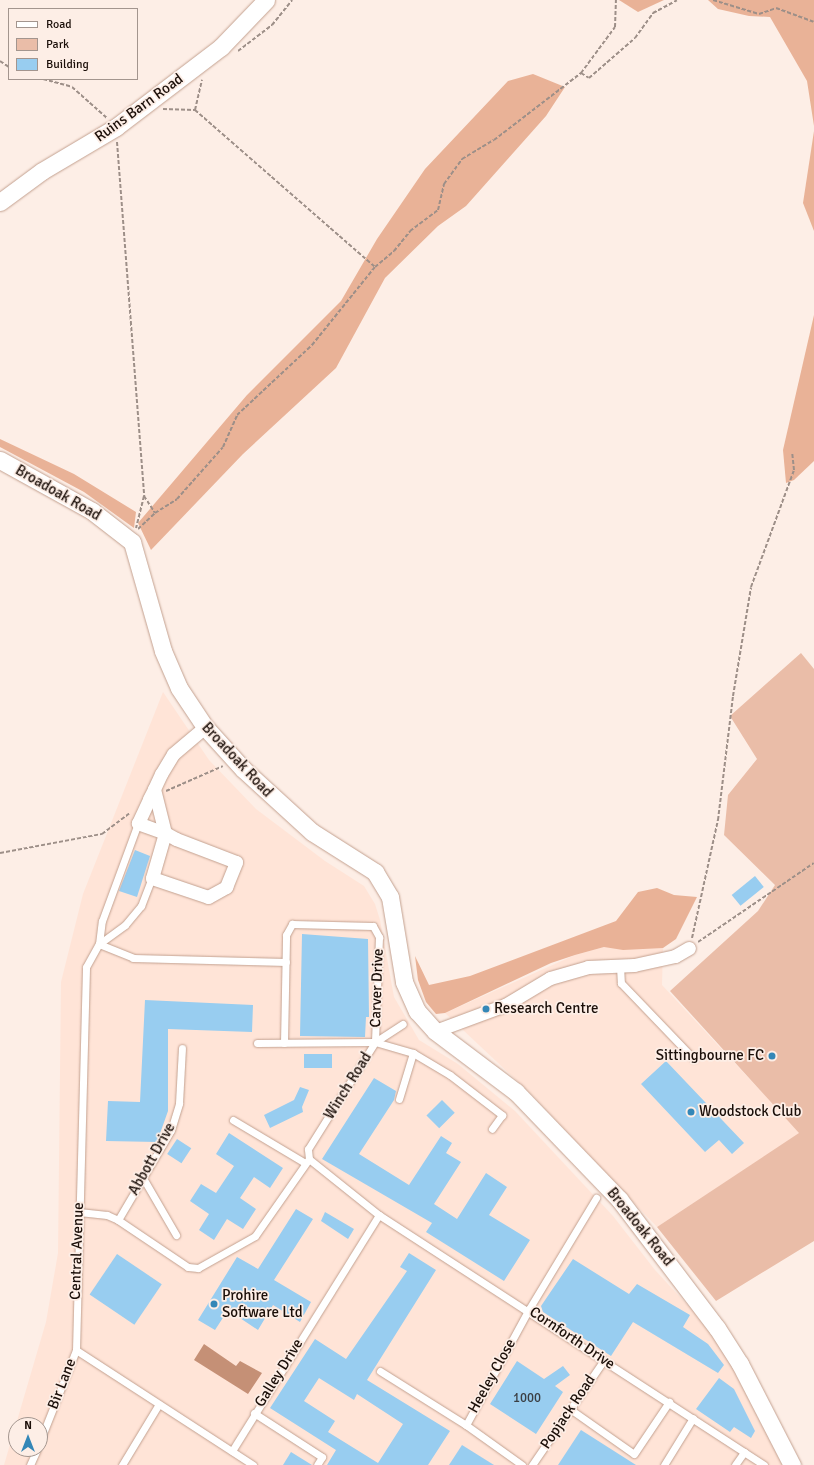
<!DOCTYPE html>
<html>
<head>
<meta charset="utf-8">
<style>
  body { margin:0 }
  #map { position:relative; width:814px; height:1465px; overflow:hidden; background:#fdeee6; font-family:Signika,sans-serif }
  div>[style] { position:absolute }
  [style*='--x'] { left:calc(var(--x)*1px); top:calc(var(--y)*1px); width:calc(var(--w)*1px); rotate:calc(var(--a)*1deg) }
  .built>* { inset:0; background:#ffe4d7 }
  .green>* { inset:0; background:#eabda8 }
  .forest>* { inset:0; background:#e9b297 }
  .water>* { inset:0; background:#c59076 }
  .building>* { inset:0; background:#98cdf0; transform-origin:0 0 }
  .path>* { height:2px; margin-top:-1px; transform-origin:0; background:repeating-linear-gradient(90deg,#9d8f88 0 4px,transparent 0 6px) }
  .roads { filter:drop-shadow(0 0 1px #c3a190) drop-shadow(0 0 1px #c3a190) }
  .service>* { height:7px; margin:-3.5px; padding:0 3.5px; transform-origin:3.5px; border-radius:3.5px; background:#fff }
  .minor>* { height:13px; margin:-6.5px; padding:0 6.5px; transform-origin:6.5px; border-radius:6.5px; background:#fff }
  .tertiary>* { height:17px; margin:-8.5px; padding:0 8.5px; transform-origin:8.5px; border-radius:8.5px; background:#fff }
  .dots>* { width:11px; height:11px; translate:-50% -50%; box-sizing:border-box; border:2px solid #fdeee6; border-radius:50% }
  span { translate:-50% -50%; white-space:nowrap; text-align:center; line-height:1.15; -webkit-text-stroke:3.5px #fdeee6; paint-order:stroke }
  .number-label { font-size:13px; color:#3a3e43 }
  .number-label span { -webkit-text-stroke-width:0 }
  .street-label { font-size:15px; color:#1b0f09 }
  .poi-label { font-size:15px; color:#1b0f09 }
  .left { translate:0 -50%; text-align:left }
  .right { translate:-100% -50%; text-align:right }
  .legend { position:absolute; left:8px; top:8px; width:130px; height:72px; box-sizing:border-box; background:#fdeee6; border:1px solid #a3958e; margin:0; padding:5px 7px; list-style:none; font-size:12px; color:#1b0f09 }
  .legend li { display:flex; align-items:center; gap:8px; height:20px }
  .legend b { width:20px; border:1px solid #a3958e }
  .north { position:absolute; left:8px; top:1417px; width:40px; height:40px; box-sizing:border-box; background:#fdeee6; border:1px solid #a3958e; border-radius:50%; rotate:0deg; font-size:11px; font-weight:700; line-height:16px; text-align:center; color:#1b0f09 }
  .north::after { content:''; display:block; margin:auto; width:14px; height:18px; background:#3487b7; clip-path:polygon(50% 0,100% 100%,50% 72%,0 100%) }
</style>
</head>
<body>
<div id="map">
  <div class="built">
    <i style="clip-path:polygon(evenodd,163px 692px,209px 760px,256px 809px,325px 861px,364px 886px,375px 904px,380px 920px,394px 997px,419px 1040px,458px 1064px,515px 1111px,613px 1216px,655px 1270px,705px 1324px,738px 1374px,783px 1465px,4px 1465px,46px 1322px,58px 1253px,61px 982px,83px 894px,163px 692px,16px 1425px,40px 1425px,40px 1449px,16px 1449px,16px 1425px)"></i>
    <i style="clip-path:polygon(604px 947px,663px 948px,662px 985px,800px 1133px,657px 1227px,531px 1094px,445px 1013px,575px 955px)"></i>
  </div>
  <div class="green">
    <i style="clip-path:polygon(801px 653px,814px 669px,814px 1241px,716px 1301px,657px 1227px,799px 1133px,670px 991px,758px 911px,775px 885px,724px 835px,728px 795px,757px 759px,730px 716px)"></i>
  </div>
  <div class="forest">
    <i style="clip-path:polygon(619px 0,664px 0,638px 12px)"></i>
    <i style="clip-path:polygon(708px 0,814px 0,814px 126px,807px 81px,770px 17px,749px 16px,718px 9px)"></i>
    <i style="clip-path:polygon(533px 74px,565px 87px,546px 116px,466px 206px,438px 226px,385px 278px,336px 368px,243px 454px,151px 550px,138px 523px,247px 395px,341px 301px,377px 239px,425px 169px,508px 81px)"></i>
    <i style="clip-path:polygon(814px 131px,814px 231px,803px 203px)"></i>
    <i style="clip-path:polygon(814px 315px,814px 461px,794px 480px,786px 483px,783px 450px)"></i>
    <i style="clip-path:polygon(0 439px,74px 474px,136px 512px,134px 528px,84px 492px,0 447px)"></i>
    <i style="clip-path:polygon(657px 888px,674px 895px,697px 897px,676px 939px,663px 948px,623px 950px,604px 947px,575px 955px,551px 963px,445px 1013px,436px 1014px,426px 1002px,418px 980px,415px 956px,429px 985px,470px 976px,616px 921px,638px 892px)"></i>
  </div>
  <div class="water">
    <i style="clip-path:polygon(204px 1344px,236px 1366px,240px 1361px,262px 1373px,248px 1394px,194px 1360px)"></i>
  </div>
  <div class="building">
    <i style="clip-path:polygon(135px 850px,150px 856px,137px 897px,119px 891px)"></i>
    <i style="left:755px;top:876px;width:14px;height:30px;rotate:51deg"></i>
    <i style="clip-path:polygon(302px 934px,368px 939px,369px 1017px,366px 1017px,365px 1037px,300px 1036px)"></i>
    <i style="clip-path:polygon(145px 1000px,253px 1005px,252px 1032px,168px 1029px,168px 1111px,157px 1142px,106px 1141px,108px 1101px,140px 1102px)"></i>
    <i style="left:304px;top:1054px;width:28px;height:14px"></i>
    <i style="clip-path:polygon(666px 1061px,744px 1143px,732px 1154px,719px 1140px,705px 1152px,641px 1084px)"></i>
    <i style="clip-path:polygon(374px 1078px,396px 1091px,394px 1100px,359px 1154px,409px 1185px,441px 1136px,452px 1143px,446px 1153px,461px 1162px,434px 1204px,457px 1219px,486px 1173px,507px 1187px,489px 1215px,530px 1240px,504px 1281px,426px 1232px,432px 1223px,322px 1159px)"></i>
    <i style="clip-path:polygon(300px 1087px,309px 1090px,302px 1107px,303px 1112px,270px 1128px,264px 1115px,294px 1100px)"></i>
    <i style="left:442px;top:1100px;width:18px;height:22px;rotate:45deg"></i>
    <i style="clip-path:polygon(229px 1133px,283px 1168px,270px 1188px,254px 1177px,240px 1198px,256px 1209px,243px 1229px,227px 1219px,214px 1240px,199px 1230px,209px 1214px,190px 1201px,201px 1184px,216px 1193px,234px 1166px,216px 1154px)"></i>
    <i style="left:177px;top:1139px;width:17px;height:18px;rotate:33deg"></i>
    <i style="clip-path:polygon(296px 1209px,313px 1219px,274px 1280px,311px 1302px,300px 1322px,273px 1305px,258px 1330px,228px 1310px,215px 1330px,198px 1320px,237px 1257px,258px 1269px)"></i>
    <i style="clip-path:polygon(325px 1212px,354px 1229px,348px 1239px,321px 1221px)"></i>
    <i style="clip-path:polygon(evenodd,409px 1253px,436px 1270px,367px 1380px,450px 1431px,428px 1465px,327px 1465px,336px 1450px,270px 1408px,315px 1339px,346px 1359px,407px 1271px,400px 1267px,409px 1253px,319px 1378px,354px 1400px,357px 1394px,403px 1424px,378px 1463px,328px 1432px,335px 1421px,304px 1401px,319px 1378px)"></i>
    <i style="left:117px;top:1254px;width:54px;height:49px;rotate:34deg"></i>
    <i style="clip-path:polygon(573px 1259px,629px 1294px,637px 1284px,690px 1315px,683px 1327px,708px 1344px,724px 1365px,718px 1373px,633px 1322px,611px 1356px,543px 1312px,541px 1306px)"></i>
    <i style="clip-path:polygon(517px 1361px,544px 1379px,563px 1366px,570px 1375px,555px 1386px,563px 1392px,536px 1434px,490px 1404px)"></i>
    <i style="clip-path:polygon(719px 1378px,734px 1389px,755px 1431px,751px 1438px,734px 1427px,730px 1432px,696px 1409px)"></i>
    <i style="clip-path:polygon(581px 1430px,636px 1465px,558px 1465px)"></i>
    <i style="clip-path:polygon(462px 1445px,494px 1465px,449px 1465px)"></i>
    <i style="clip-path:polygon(291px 1452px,312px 1465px,283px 1465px)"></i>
  </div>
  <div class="path">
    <i style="--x:713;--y:0;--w:48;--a:16.9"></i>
    <i style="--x:759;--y:14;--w:18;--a:-19"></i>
    <i style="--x:776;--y:8;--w:40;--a:20.2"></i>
    <i style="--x:238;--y:51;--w:43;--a:-37.4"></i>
    <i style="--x:272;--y:25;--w:32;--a:-51"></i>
    <i style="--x:0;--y:61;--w:11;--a:34"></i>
    <i style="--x:581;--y:73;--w:57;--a:-53.5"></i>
    <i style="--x:615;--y:27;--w:27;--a:-88"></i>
    <i style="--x:43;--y:79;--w:30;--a:15"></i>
    <i style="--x:72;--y:87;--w:47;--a:41.5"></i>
    <i style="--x:163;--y:109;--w:32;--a:2"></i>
    <i style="--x:195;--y:110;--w:31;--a:-77"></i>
    <i style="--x:195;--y:110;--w:239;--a:41.1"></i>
    <i style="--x:375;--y:267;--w:25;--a:-40"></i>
    <i style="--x:394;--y:251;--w:26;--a:-51"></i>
    <i style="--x:410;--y:231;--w:35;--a:-37"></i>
    <i style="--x:438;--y:210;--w:27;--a:-77"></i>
    <i style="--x:444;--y:184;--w:31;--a:-54"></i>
    <i style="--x:462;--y:159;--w:37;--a:-31"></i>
    <i style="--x:494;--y:140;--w:110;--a:-37.6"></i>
    <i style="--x:581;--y:73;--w:9;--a:32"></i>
    <i style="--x:589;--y:78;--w:61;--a:-41"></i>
    <i style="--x:635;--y:38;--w:31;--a:-54"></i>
    <i style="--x:653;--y:13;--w:27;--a:-28"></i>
    <i style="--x:117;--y:142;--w:355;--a:85.6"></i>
    <i style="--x:144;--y:496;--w:33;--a:104"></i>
    <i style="--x:144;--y:496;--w:20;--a:57"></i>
    <i style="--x:138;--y:529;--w:23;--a:-43"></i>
    <i style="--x:155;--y:513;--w:26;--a:-32"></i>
    <i style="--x:177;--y:499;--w:69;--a:-48.5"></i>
    <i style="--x:223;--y:447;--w:35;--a:-66"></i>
    <i style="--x:237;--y:415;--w:103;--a:-43"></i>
    <i style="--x:312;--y:345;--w:100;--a:-51.1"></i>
    <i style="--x:166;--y:791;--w:62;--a:-23.7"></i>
    <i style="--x:0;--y:853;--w:104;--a:-10.6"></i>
    <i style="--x:102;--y:834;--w:34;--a:-37"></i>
    <i style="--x:692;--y:938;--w:121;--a:-77.6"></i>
    <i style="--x:718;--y:820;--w:125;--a:-83.1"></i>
    <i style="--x:733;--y:696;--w:110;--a:-80.6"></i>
    <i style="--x:751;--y:587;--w:125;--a:-69.8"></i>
    <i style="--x:794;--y:470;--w:18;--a:-96"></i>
    <i style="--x:698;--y:942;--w:140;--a:-34.3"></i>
  </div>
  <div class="roads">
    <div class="service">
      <i style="--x:99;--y:944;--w:37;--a:22"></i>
      <i style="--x:133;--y:958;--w:153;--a:1.5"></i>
      <i style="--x:99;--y:944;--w:32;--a:-36"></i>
      <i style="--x:125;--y:925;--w:25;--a:-50"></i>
      <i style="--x:141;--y:906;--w:30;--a:-69"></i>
      <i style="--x:620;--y:966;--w:17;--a:87"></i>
      <i style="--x:621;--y:983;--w:105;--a:46.2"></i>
      <i style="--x:257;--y:1043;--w:118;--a:-0.5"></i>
      <i style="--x:375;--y:1042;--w:40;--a:16"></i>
      <i style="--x:413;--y:1053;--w:43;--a:30.7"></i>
      <i style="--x:450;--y:1075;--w:66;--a:37.6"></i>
      <i style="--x:502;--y:1115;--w:17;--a:126"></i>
      <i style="--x:284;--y:1043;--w:108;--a:-88.9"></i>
      <i style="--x:286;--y:935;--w:13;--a:-61"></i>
      <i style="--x:292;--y:924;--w:81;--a:1.4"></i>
      <i style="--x:373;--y:926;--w:13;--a:61"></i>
      <i style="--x:379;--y:937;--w:105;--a:92.2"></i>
      <i style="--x:399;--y:1099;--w:48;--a:-73.1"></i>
      <i style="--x:233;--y:1120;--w:84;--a:30.8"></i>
      <i style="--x:309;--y:1159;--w:90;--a:38.7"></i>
      <i style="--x:379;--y:1215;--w:459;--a:33"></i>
      <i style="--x:309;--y:1159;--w:10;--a:-96"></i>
      <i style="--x:308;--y:1149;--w:126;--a:-57.9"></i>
      <i style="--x:375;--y:1042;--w:33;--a:-33"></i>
      <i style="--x:143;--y:1178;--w:66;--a:59.9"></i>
      <i style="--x:79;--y:1212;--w:28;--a:6"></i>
      <i style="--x:107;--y:1215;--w:12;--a:24"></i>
      <i style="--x:118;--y:1220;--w:84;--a:33.9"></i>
      <i style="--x:188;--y:1267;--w:10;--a:6"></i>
      <i style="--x:198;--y:1268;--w:65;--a:-29.3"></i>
      <i style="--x:255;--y:1236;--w:94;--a:-55"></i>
      <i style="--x:118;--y:1220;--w:104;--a:-59.5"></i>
      <i style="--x:171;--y:1130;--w:28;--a:-73"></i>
      <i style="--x:179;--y:1103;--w:55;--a:-86.9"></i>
      <i style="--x:76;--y:1350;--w:211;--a:33"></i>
      <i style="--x:380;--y:1371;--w:102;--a:32.1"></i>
      <i style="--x:570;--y:1409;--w:78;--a:35.1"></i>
      <i style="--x:634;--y:1454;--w:63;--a:-56.1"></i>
      <i style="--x:254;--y:1413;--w:81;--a:32.9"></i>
      <i style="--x:322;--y:1457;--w:9;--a:122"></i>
      <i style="--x:40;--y:1441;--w:98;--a:-68.4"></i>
      <i style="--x:76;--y:1350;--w:383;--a:-88.5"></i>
      <i style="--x:86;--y:967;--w:26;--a:-61"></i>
      <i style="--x:99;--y:944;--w:23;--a:-83"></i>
      <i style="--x:102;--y:921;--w:104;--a:-69.8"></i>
      <i style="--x:232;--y:1451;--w:278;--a:-58.1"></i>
      <i style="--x:30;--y:1465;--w:17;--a:-66"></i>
      <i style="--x:122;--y:1465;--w:71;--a:-58.8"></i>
      <i style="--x:522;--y:1465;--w:69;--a:-144.5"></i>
      <i style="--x:466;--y:1425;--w:132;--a:-61.5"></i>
      <i style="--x:529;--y:1309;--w:130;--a:-58.9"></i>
      <i style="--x:532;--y:1465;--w:127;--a:-55.6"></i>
      <i style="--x:664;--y:1465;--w:55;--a:-58.3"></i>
      <i style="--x:735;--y:1465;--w:16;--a:-55"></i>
    </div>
    <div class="minor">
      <i style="--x:154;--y:789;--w:45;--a:76"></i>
      <i style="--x:165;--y:833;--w:47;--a:106.1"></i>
      <i style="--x:152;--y:878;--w:59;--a:18.7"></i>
      <i style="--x:208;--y:897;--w:21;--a:-29"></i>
      <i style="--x:226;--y:887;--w:27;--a:-68"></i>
      <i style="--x:236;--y:862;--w:64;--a:-159"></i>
      <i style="--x:176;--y:839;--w:13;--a:-151"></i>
      <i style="--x:165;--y:833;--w:29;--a:-160"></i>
      <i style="--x:138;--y:823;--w:26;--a:-65"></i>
      <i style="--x:149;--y:799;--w:11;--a:-63"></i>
      <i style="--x:154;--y:789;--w:17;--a:-65"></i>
      <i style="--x:161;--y:774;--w:23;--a:-59"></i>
      <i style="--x:173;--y:754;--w:42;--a:-40.2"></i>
      <i style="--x:435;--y:1031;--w:75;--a:-20.4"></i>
      <i style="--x:505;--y:1005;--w:52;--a:-31"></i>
      <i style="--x:550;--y:978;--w:40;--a:-16"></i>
      <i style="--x:588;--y:967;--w:46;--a:-2.5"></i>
      <i style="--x:634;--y:965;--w:42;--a:-12.4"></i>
      <i style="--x:675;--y:956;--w:16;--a:-30"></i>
    </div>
    <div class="tertiary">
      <i style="--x:0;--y:202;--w:52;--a:-36.4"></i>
      <i style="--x:42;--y:171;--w:86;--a:-30.7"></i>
      <i style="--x:116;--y:127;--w:132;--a:-37.3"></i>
      <i style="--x:221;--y:47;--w:65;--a:-46.2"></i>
      <i style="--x:0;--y:460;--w:105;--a:29"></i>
      <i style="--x:92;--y:511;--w:51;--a:37.8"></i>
      <i style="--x:132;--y:542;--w:113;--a:74.1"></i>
      <i style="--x:163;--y:651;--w:40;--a:66.6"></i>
      <i style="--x:179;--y:688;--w:47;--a:56.3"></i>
      <i style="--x:205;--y:727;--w:57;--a:47.9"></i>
      <i style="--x:243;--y:769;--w:93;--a:42.4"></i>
      <i style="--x:312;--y:832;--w:75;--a:32.4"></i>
      <i style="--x:375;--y:872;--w:29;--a:59"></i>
      <i style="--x:390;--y:897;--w:86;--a:80.6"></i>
      <i style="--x:404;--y:982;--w:32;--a:66"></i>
      <i style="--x:417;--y:1011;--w:27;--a:48"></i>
      <i style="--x:435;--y:1031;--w:101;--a:37"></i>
      <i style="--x:516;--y:1092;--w:149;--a:46.1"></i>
      <i style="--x:619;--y:1199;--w:162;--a:52.8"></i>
      <i style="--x:717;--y:1328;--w:43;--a:57.4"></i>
      <i style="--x:740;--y:1364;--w:114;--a:62.8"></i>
    </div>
  </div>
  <div class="dots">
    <i style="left:486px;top:1009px;background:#3487b7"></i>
    <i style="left:772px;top:1056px;background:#3487b7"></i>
    <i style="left:691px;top:1112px;background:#3487b7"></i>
    <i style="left:214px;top:1304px;background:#3487b7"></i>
  </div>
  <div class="number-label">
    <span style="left:527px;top:1398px">1000</span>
  </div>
  <div class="street-label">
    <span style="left:139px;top:108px;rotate:-36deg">Ruins Barn Road</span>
    <span style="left:58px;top:493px;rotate:30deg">Broadoak Road</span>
    <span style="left:237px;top:760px;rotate:47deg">Broadoak Road</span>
    <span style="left:377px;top:988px;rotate:-88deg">Carver Drive</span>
    <span style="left:348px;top:1086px;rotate:-58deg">Winch Road</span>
    <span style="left:152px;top:1159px;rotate:-61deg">Abbott Drive</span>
    <span style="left:640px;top:1227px;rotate:51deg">Broadoak Road</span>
    <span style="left:77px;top:1251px;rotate:-88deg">Central Avenue</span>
    <span style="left:572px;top:1338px;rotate:34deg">Cornforth Drive</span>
    <span style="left:279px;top:1373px;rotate:-58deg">Galley Drive</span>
    <span style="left:492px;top:1376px;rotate:-61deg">Heeley Close</span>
    <span style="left:62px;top:1384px;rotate:-69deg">Bir Lane</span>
    <span style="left:568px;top:1412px;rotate:-56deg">Popjack Road</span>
  </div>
  <div class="poi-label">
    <span class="left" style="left:494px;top:1009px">Research Centre</span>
    <span class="right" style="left:764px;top:1056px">Sittingbourne FC</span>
    <span class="left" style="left:699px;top:1112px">Woodstock Club</span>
    <span class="left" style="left:222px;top:1304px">Prohire<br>Software Ltd</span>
  </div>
  <ul class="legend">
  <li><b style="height:5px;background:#fff"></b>Road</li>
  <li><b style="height:11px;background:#eabda8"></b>Park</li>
  <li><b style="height:11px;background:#98cdf0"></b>Building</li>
  </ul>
  <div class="north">N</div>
</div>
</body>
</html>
